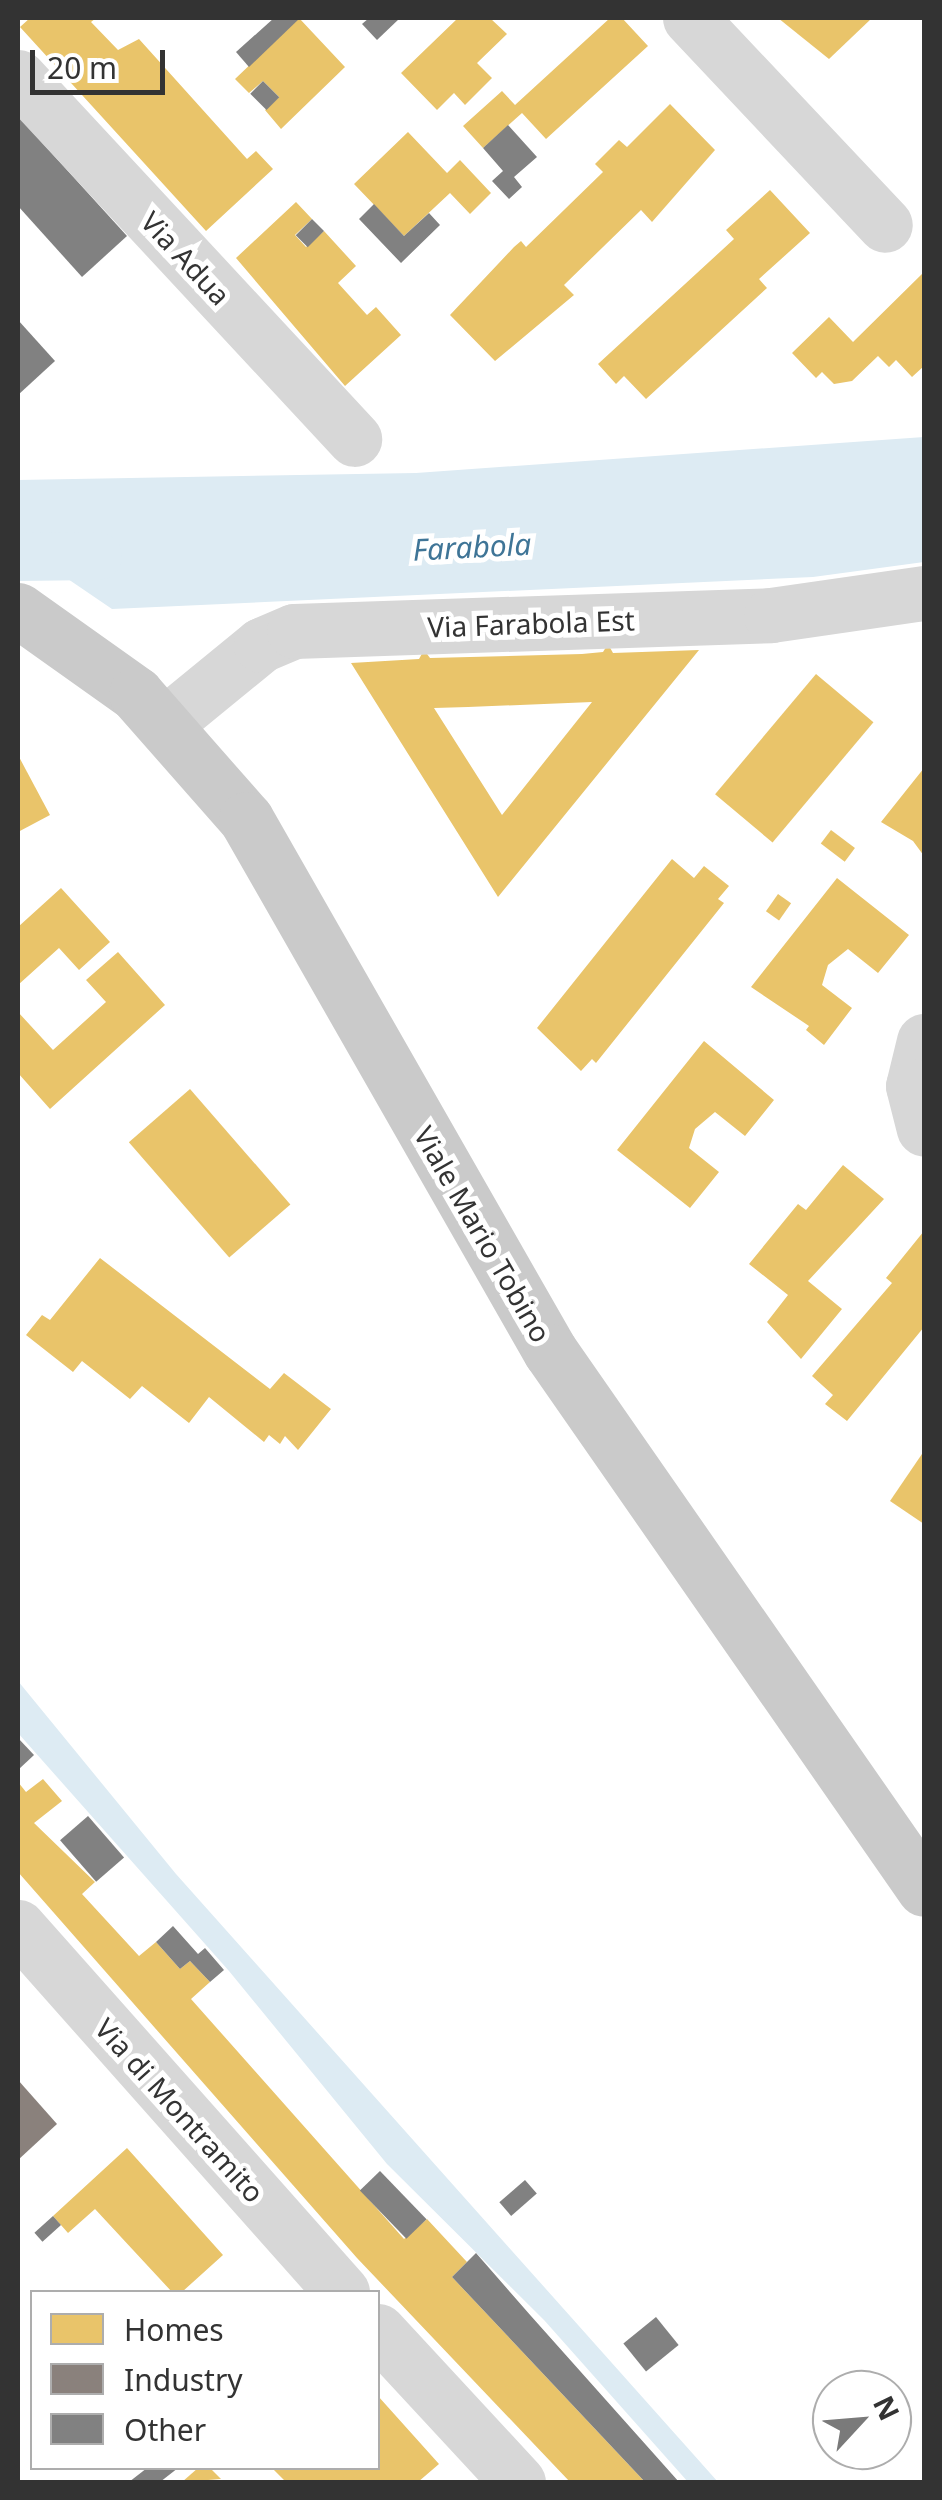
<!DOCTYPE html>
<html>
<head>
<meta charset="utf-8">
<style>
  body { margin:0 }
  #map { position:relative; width:942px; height:2500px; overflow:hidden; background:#fff; font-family:"Noto Sans",sans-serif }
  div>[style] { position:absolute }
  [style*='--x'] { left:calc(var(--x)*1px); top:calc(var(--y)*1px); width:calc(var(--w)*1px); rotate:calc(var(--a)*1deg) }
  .water>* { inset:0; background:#ddebf3 }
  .homes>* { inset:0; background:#e9c46a; transform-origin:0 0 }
  .industry>* { inset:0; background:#8a817c }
  .canal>* { height:48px; margin:-24px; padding:0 24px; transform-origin:24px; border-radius:24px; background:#ddebf3 }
  .building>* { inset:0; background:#818181; transform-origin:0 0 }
  .minor>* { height:55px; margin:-27.5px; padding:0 27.5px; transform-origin:27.5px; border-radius:27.5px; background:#d7d7d7 }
  .major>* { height:55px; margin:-27.5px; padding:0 27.5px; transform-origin:27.5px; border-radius:27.5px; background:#cacaca }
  span { translate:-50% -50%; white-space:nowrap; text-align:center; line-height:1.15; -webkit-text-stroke:10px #fff; paint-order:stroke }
  .street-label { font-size:28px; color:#333 }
  .water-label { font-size:30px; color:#3f7597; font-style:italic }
  .frame { position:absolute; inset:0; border:20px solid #333; pointer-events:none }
  .legend { position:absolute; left:30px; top:2290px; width:350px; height:180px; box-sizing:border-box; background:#fff; border:2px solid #adadad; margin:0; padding:12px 18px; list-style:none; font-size:30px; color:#333 }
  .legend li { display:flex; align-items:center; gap:20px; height:50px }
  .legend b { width:50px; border:2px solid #adadad }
  .north { position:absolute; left:812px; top:2370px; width:100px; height:100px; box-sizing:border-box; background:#fff; border:2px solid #adadad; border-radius:50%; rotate:64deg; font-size:28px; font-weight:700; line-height:40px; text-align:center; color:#333 }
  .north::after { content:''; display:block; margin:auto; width:35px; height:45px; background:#7a7a7a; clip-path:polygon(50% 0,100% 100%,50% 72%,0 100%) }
  .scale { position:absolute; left:30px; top:50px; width:135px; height:45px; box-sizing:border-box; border:5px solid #333; border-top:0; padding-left:12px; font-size:30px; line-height:35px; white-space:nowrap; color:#333; -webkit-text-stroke:8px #fff; paint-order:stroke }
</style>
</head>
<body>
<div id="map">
  <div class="water">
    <i style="clip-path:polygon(924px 437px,924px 562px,813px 577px,112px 609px,18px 545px,18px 480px,416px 473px)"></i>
    <i style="clip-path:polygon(18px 1681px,176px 1874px,718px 2482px,688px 2482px,544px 2320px,387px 2164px,229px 1971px,18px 1733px)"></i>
  </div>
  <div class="homes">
    <i style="clip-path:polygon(30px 18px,96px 18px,91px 22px,118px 50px,139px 39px,247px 159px,256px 151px,273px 169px,206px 231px,20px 27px)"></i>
    <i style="clip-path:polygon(299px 18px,345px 67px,281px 129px,265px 110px,279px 97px,263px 81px,249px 93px,235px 79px)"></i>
    <i style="clip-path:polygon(458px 18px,490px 18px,507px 34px,477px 63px,492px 78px,465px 105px,454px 93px,437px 110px,401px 73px)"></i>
    <i style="clip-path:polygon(610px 18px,622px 18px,648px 46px,546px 139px,522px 113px,483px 148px,463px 126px,502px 91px,515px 105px)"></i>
    <i style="clip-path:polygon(778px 18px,872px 18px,829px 59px)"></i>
    <i style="clip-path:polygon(670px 104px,715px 150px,652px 222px,641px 210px,564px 285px,574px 295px,495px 361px,450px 315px,514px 247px,521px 241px,526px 247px,603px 172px,595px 164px,619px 140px,627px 147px)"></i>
    <i style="clip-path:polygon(408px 132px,447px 173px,460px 160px,491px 193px,470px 214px,450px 193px,404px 236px,354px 184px)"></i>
    <i style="clip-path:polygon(770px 190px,810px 233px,759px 279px,767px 288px,646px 399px,624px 376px,616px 384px,598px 364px,734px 239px,726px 230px)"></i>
    <i style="clip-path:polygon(296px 202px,312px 219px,295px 235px,306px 247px,324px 231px,356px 266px,338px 283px,367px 315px,376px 307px,401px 335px,345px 386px,236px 258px)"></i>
    <i style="clip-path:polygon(924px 272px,924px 366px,912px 377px,896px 360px,889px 367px,878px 356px,852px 381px,834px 384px,822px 372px,816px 378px,792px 353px,829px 317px,853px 342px)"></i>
    <i style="clip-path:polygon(evenodd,608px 644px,613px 653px,699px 650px,498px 897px,351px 663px,419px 659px,424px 650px,430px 658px,582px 654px,603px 652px,608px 644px,592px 702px,502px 815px,434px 708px,468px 707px,592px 702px)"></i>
    <i style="left:816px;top:674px;width:75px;height:157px;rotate:40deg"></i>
    <i style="clip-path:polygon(18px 755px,50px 815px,18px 832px)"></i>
    <i style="clip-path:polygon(924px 768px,924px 856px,913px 841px,881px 822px)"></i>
    <i style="left:831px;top:830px;width:30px;height:17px;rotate:37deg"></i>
    <i style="clip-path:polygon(672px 859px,694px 878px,704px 866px,729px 886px,718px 899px,724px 903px,596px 1063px,592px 1059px,581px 1071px,537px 1028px)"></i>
    <i style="clip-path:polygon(837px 878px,909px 935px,878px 973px,848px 949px,828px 965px,822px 985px,852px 1008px,824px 1045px,806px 1030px,809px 1026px,751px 987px)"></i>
    <i style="clip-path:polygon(61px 888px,110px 942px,79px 970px,59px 948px,18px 985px,18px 927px)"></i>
    <i style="left:778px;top:894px;width:16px;height:21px;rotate:35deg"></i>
    <i style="clip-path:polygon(118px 952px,165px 1005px,50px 1109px,18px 1073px,18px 1012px,53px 1050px,106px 1002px,86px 980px)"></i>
    <i style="clip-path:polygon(704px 1041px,774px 1100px,745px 1136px,715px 1112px,695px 1129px,689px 1148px,719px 1172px,690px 1208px,617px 1150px)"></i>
    <i style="left:190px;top:1089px;width:153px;height:81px;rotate:49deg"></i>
    <i style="clip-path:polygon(843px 1165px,884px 1199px,808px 1281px,842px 1309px,801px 1359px,767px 1322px,788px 1295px,749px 1264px,798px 1204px,806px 1210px)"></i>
    <i style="clip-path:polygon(924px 1231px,924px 1327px,847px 1421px,825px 1404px,833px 1395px,812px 1376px,892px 1283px,886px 1278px)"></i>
    <i style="clip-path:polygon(100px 1258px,270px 1389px,284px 1373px,331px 1409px,298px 1450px,285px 1436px,280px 1444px,269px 1435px,264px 1442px,209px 1397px,189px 1423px,142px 1386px,130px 1399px,82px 1361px,73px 1372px,26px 1335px,42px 1315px,50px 1320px)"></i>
    <i style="clip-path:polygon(924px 1451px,924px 1524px,890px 1501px)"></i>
    <i style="clip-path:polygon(43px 1779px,62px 1801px,34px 1823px,95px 1882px,82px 1894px,139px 1956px,156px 1942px,180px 1969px,190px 1961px,210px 1982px,191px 1999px,404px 2239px,427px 2219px,467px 2262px,452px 2277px,645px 2482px,570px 2482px,357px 2258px,18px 1872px,18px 1782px,26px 1792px)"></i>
    <i style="clip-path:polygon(127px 2148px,223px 2255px,182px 2292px,172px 2292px,95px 2209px,68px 2233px,53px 2216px)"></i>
    <i style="clip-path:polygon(378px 2396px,439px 2464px,418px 2482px,286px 2482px,272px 2468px,378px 2468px)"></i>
    <i style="clip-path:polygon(198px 2468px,210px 2468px,221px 2479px,182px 2482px)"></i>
  </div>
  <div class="industry">
    <i style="clip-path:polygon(18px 2080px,57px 2124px,18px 2160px)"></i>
  </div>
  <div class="canal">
    <i style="--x:18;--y:557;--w:80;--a:-0.7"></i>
  </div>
  <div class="building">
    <i style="clip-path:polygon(274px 18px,300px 18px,249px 67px,236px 52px)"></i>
    <i style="clip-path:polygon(369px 18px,400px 18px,377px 40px,362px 24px)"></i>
    <i style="left:263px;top:81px;width:23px;height:18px;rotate:45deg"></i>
    <i style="clip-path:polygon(18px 116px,127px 236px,82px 277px,18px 206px)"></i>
    <i style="clip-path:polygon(508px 125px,537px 157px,514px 177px,522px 187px,509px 199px,492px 181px,503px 171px,483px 148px)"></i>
    <i style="clip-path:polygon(374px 204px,404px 236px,429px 213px,440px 225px,401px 263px,359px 219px)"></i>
    <i style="left:312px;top:219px;width:17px;height:23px;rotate:45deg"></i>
    <i style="clip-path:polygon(18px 320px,55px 361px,18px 395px)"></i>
    <i style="clip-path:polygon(18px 1738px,34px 1755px,18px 1770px)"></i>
    <i style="left:88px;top:1816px;width:55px;height:37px;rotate:49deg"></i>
    <i style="clip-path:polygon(173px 1926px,198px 1954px,205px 1948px,224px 1970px,210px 1982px,190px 1961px,180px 1969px,156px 1942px)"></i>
    <i style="left:380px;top:2171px;width:67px;height:28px;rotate:46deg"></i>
    <i style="left:525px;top:2180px;width:18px;height:34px;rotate:49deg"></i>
    <i style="left:53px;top:2216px;width:12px;height:25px;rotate:48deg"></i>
    <i style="clip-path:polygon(476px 2253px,531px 2316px,679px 2482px,645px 2482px,452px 2277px)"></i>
    <i style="left:656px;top:2317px;width:36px;height:42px;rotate:51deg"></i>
    <i style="clip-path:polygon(147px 2468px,178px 2468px,160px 2482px,129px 2482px)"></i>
  </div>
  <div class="minor">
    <i style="--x:690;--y:18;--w:284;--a:46.7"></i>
    <i style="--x:18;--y:77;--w:494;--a:47.1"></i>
    <i style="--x:167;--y:722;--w:122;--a:-39.3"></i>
    <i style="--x:261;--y:645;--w:36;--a:-23"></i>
    <i style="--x:294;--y:631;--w:477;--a:-1.9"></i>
    <i style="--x:771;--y:615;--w:155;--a:-8.2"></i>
    <i style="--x:924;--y:1041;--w:46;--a:103.7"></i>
    <i style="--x:913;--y:1086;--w:44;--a:75.7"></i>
    <i style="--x:18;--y:1927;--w:488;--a:48.4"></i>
    <i style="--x:378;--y:2331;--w:206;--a:47.2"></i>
  </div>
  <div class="major">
    <i style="--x:18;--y:610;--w:145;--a:35.4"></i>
    <i style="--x:136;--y:694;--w:167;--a:48.7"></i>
    <i style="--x:246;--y:819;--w:613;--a:60.26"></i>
    <i style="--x:550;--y:1351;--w:655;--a:55.19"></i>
  </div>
  <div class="street-label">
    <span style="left:186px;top:258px;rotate:47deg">Via Adua</span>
    <span style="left:531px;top:623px;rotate:-2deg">Via Farabola Est</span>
    <span style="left:483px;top:1234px;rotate:60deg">Viale Mario Tobino</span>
    <span style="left:180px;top:2110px;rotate:48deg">Via di Montramito</span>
  </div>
  <div class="water-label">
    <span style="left:472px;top:547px;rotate:-3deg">Farabola</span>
  </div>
  <div class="frame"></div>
  <ul class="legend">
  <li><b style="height:28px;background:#e9c46a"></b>Homes</li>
  <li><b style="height:28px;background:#8a817c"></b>Industry</li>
  <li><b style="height:28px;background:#818181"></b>Other</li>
  </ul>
  <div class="north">N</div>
  <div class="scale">20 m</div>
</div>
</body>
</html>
